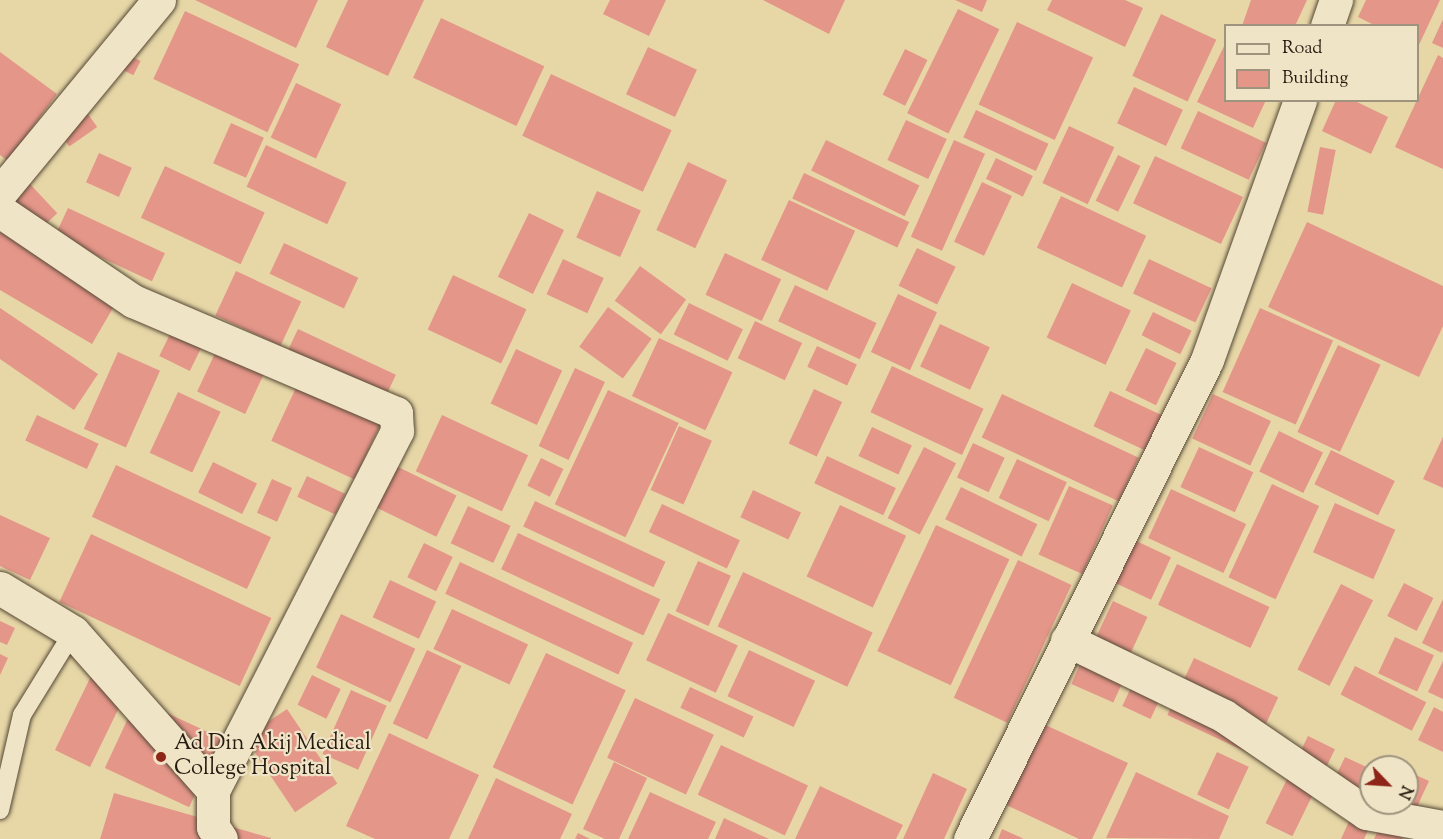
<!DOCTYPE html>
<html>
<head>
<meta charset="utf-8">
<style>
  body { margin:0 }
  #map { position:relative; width:1443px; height:839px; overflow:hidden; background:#e7d7a7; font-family:"Sorts Mill Goudy",serif }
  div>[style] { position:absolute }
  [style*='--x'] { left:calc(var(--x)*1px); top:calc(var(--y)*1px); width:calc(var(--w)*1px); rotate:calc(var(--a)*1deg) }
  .building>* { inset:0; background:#e49689; transform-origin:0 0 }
  .roads { filter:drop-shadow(0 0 2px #564836) drop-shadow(0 0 2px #564836) }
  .service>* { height:18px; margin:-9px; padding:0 9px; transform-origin:9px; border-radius:9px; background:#efe5c6 }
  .minor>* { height:33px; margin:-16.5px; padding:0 16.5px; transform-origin:16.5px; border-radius:16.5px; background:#efe5c6 }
  .dots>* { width:16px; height:16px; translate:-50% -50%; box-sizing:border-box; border:3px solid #efe5c6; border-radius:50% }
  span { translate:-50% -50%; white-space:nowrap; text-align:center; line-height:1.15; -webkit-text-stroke:4.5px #efe5c6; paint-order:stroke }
  .poi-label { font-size:22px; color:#251910 }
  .left { translate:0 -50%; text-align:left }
  .legend { position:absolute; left:1224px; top:24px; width:195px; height:78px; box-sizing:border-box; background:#efe5c6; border:2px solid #9e937d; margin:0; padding:8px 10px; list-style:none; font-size:18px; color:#251910 }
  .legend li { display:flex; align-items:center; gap:12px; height:30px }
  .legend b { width:30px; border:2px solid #9e937d }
  .north { position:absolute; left:1359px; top:755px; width:60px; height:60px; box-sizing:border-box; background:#efe5c6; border:2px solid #9e937d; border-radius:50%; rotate:115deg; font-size:16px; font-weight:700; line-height:24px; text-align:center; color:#251910 }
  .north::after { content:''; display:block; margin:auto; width:21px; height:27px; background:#8f2418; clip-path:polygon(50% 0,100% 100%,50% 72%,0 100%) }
</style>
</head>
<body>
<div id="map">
  <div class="building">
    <i style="clip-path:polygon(195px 0,318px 0,296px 48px)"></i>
    <i style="clip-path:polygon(348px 0,424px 0,388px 76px,326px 47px)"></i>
    <i style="clip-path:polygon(610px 0,666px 0,649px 36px,603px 14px)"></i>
    <i style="clip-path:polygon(763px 0,845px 0,829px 34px)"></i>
    <i style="clip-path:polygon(955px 0,987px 0,982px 12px)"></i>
    <i style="clip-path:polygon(1052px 0,1125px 0,1143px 8px,1125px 47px,1047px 10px)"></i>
    <i style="clip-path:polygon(1251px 0,1307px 0,1295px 26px,1242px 26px)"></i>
    <i style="clip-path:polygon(1366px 0,1440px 0,1418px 47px,1418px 26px,1376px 26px,1358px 17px)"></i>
    <i style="left:958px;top:9px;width:46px;height:116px;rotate:26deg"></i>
    <i style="left:185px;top:11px;width:126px;height:75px;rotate:25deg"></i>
    <i style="left:1161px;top:14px;width:61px;height:68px;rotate:25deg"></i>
    <i style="left:441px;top:18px;width:114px;height:66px;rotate:25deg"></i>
    <i style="clip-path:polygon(1443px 19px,1443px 48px,1432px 43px)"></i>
    <i style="left:1017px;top:22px;width:84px;height:91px;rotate:25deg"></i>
    <i style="clip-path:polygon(1226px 42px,1226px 100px,1266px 100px,1253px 128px,1197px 102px)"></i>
    <i style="left:648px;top:47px;width:54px;height:52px;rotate:25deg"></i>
    <i style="left:905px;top:49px;width:25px;height:51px;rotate:26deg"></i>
    <i style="left:121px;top:51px;width:22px;height:16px;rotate:27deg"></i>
    <i style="clip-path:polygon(0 52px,57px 94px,8px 161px,0 155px)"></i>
    <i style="clip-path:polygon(1438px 55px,1443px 58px,1443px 169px,1395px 147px)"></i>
    <i style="left:551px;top:74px;width:133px;height:68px;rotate:25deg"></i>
    <i style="left:296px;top:83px;width:50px;height:60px;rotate:25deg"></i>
    <i style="left:1134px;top:87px;width:54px;height:40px;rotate:25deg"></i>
    <i style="clip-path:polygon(1336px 100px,1353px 100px,1388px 117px,1371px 154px,1322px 131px)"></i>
    <i style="left:976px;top:110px;width:80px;height:30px;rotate:25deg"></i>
    <i style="left:1198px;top:111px;width:75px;height:41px;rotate:25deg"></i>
    <i style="left:88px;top:114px;width:16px;height:34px;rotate:55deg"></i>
    <i style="left:906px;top:120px;width:45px;height:44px;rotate:25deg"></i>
    <i style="left:231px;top:123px;width:36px;height:44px;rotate:24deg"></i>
    <i style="left:1069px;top:126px;width:50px;height:63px;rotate:25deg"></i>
    <i style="left:826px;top:140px;width:104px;height:34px;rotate:26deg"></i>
    <i style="left:954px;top:140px;width:34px;height:106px;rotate:24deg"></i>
    <i style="left:266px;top:145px;width:89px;height:46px;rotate:25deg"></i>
    <i style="left:1320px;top:147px;width:16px;height:66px;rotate:11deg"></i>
    <i style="left:99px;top:153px;width:36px;height:32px;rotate:24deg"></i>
    <i style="left:1118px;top:155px;width:25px;height:51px;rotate:26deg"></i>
    <i style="left:1155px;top:156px;width:97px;height:52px;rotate:25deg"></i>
    <i style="left:996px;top:158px;width:41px;height:23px;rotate:26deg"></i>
    <i style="left:688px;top:162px;width:43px;height:75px;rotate:25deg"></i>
    <i style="left:165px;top:166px;width:110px;height:57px;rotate:25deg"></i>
    <i style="left:804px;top:173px;width:116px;height:28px;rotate:25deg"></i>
    <i style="left:982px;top:182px;width:33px;height:66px;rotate:25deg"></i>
    <i style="left:30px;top:184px;width:40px;height:29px;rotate:47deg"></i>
    <i style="left:597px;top:191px;width:48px;height:51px;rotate:24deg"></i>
    <i style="left:1061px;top:196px;width:94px;height:57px;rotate:25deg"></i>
    <i style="left:789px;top:200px;width:73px;height:66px;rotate:25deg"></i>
    <i style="left:68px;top:208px;width:107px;height:31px;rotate:25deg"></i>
    <i style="left:529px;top:213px;width:39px;height:71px;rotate:26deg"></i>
    <i style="clip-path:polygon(1307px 222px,1443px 286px,1443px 326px,1419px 377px,1268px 307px)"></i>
    <i style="clip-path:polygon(0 232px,117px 301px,92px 344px,0 290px)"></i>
    <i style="left:284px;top:243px;width:82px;height:34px;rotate:25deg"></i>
    <i style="left:917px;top:248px;width:43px;height:42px;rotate:26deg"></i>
    <i style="left:725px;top:253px;width:62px;height:46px;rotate:25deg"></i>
    <i style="left:563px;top:259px;width:45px;height:39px;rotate:25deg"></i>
    <i style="left:1149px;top:259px;width:69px;height:38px;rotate:25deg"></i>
    <i style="left:640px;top:266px;width:57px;height:43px;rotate:36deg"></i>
    <i style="left:236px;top:271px;width:72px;height:49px;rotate:25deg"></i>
    <i style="left:453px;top:275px;width:81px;height:60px;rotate:25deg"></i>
    <i style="left:1072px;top:283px;width:65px;height:60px;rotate:25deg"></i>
    <i style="left:795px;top:285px;width:90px;height:40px;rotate:25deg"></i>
    <i style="left:898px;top:294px;width:43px;height:64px;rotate:25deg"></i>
    <i style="left:689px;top:303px;width:60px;height:35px;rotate:26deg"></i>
    <i style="left:608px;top:307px;width:54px;height:49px;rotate:36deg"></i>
    <i style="clip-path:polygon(0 308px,98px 374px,74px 410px,0 359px)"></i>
    <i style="left:1260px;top:308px;width:80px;height:92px;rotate:24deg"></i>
    <i style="left:1153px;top:312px;width:43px;height:26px;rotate:26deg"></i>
    <i style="left:755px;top:321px;width:52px;height:41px;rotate:25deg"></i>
    <i style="left:940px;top:324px;width:55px;height:47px;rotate:25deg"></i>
    <i style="left:298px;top:329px;width:108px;height:31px;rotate:25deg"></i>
    <i style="left:172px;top:330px;width:34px;height:29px;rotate:26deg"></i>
    <i style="left:659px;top:338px;width:81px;height:64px;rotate:25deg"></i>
    <i style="left:1338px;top:345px;width:47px;height:96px;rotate:25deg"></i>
    <i style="left:817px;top:346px;width:44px;height:23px;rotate:25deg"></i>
    <i style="left:1146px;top:348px;width:34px;height:47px;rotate:26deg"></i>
    <i style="left:217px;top:349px;width:53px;height:47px;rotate:25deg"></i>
    <i style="left:516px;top:349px;width:51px;height:60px;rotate:25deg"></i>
    <i style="left:118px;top:352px;width:46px;height:84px;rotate:24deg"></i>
    <i style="left:892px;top:366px;width:101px;height:51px;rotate:25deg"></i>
    <i style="left:575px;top:368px;width:33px;height:86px;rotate:25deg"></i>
    <i style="left:300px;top:379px;width:92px;height:68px;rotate:25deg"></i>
    <i style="left:814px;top:389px;width:31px;height:60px;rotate:25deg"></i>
    <i style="left:608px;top:390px;width:78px;height:126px;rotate:25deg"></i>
    <i style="left:1110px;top:391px;width:59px;height:39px;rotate:25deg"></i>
    <i style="left:178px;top:392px;width:47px;height:67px;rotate:25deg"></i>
    <i style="left:1002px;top:394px;width:151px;height:48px;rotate:25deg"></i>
    <i style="left:1213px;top:394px;width:64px;height:49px;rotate:25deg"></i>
    <i style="left:37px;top:415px;width:68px;height:28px;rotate:25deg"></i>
    <i style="left:442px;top:415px;width:95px;height:62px;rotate:25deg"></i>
    <i style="left:679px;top:426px;width:36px;height:70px;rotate:24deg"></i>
    <i style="left:872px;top:427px;width:44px;height:32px;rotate:25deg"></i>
    <i style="left:1279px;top:431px;width:49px;height:45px;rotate:26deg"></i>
    <i style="clip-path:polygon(1443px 437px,1443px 488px,1423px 479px)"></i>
    <i style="left:973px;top:443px;width:35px;height:38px;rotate:25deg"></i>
    <i style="left:924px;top:447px;width:36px;height:80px;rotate:27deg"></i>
    <i style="left:1199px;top:447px;width:60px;height:44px;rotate:25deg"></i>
    <i style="left:1331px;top:450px;width:71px;height:38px;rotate:26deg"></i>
    <i style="left:827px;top:456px;width:76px;height:30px;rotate:25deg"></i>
    <i style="left:541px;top:458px;width:25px;height:31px;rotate:26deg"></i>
    <i style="left:1017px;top:459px;width:55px;height:43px;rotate:25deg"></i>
    <i style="left:213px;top:462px;width:49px;height:34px;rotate:26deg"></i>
    <i style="left:390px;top:463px;width:74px;height:46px;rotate:26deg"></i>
    <i style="left:116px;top:465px;width:171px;height:57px;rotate:25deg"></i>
    <i style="left:307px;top:476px;width:42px;height:23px;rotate:25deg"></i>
    <i style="left:272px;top:479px;width:22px;height:37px;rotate:24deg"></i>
    <i style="left:1272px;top:484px;width:52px;height:103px;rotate:25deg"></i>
    <i style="left:1069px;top:486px;width:48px;height:75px;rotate:24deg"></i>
    <i style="left:961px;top:487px;width:85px;height:36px;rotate:26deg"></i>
    <i style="left:1171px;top:489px;width:83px;height:54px;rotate:25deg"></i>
    <i style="left:753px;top:490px;width:53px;height:30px;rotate:25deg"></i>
    <i style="left:535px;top:501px;width:144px;height:28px;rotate:25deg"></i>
    <i style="left:1335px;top:503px;width:66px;height:54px;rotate:24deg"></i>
    <i style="left:662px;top:504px;width:86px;height:31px;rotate:25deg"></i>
    <i style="left:840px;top:505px;width:73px;height:79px;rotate:25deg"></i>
    <i style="left:468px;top:506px;width:47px;height:41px;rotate:25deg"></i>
    <i style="clip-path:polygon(0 515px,50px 538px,30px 580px,0 566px)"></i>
    <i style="left:936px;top:525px;width:81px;height:139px;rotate:25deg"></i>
    <i style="left:518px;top:533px;width:157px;height:40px;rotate:25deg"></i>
    <i style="left:91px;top:534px;width:199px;height:75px;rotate:25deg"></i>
    <i style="left:1132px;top:539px;width:43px;height:47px;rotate:25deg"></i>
    <i style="left:424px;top:543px;width:32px;height:38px;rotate:26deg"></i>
    <i style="left:1018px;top:560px;width:59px;height:152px;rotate:25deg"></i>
    <i style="left:698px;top:561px;width:36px;height:55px;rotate:24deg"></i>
    <i style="left:460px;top:562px;width:191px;height:35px;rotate:25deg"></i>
    <i style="left:1177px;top:564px;width:102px;height:45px;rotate:25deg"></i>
    <i style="left:743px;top:572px;width:143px;height:60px;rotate:25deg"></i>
    <i style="left:390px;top:580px;width:51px;height:41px;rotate:25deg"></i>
    <i style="left:1404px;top:583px;width:33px;height:37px;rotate:27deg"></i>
    <i style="left:1341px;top:584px;width:36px;height:96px;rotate:27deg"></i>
    <i style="clip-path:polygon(1443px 599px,1443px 650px,1442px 653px,1422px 643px)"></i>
    <i style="left:1113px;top:601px;width:38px;height:43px;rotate:25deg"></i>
    <i style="left:452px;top:609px;width:84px;height:44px;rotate:25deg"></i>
    <i style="left:668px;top:613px;width:77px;height:52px;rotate:25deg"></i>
    <i style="left:341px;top:614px;width:82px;height:59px;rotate:25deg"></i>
    <i style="clip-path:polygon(0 621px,15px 628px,7px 645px,0 642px)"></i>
    <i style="left:1395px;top:637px;width:43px;height:40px;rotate:25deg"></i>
    <i style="left:427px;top:650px;width:38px;height:81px;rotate:25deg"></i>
    <i style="left:749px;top:650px;width:73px;height:51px;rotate:25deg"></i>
    <i style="left:1086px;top:651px;width:46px;height:36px;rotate:24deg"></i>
    <i style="left:546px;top:653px;width:88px;height:126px;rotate:25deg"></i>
    <i style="clip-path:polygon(0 654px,8px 658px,0 675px)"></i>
    <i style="left:1194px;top:658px;width:93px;height:63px;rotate:25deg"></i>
    <i style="clip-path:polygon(1443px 661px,1443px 699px,1428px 692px)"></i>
    <i style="left:1141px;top:666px;width:31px;height:44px;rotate:25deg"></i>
    <i style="left:1355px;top:666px;width:80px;height:32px;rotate:27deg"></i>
    <i style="left:94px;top:670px;width:39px;height:89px;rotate:26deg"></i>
    <i style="left:312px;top:675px;width:32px;height:33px;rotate:26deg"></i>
    <i style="left:690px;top:687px;width:70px;height:23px;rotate:25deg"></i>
    <i style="left:351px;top:690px;width:39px;height:70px;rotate:24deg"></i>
    <i style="left:635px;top:698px;width:87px;height:66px;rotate:25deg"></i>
    <i style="left:137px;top:699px;width:93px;height:76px;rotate:25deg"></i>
    <i style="clip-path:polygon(1434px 707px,1443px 712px,1443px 752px,1418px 740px)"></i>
    <i style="left:287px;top:709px;width:90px;height:51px;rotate:56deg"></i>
    <i style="clip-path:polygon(1039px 722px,1128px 763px,1092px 839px,1079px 839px,1002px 803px)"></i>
    <i style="clip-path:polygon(389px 733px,479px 775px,449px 839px,375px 839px,346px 826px)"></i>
    <i style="left:1308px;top:736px;width:30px;height:97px;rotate:26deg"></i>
    <i style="left:721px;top:745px;width:96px;height:55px;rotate:25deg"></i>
    <i style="left:1217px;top:752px;width:35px;height:47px;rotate:25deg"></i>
    <i style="clip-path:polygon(1345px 757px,1371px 769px,1371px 803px,1327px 795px)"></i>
    <i style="clip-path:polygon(614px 762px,647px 778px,619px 839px,605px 839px,583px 829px)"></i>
    <i style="clip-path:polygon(1407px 771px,1429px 781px,1402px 839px,1374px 839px,1391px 803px,1407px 803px)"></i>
    <i style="clip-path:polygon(1136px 772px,1229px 816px,1219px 839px,1106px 838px)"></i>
    <i style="clip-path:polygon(933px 773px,967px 789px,944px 839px,903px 839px)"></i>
    <i style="clip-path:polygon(496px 778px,572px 814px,560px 839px,468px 839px)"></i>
    <i style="clip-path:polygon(820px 786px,903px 825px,896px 839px,795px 839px)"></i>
    <i style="clip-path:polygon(650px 792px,716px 822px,708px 839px,628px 839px)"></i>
    <i style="clip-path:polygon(114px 793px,271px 838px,271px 839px,100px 839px)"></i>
    <i style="clip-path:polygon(1351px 817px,1370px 826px,1364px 839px,1341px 839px)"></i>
    <i style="clip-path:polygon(724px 818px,769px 839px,715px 839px)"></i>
    <i style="clip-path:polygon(1002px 829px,1024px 839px,998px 839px)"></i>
    <i style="clip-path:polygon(578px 833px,590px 839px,575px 839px)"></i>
  </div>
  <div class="roads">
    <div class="service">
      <i style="--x:0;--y:810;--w:98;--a:-77"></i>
      <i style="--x:22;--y:715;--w:97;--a:-58.4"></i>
    </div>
    <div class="minor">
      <i style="--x:1327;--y:26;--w:28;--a:-71"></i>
      <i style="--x:0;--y:193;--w:250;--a:-50.5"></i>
      <i style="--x:0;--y:211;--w:161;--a:34.1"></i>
      <i style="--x:133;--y:301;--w:286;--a:23.1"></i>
      <i style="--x:396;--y:413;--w:18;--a:87"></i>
      <i style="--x:397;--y:431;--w:403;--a:117.1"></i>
      <i style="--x:0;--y:588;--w:85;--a:31.1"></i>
      <i style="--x:73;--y:632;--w:211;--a:48.5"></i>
      <i style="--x:213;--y:790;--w:37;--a:90"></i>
      <i style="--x:213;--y:827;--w:14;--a:56"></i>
      <i style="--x:1067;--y:640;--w:174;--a:25.8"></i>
      <i style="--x:1224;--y:716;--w:172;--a:34.3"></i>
      <i style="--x:1366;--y:813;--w:78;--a:10.3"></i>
      <i style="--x:970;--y:839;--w:534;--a:-63.67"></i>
      <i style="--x:1207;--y:360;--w:276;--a:-70.3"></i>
    </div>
  </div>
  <div class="dots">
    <i style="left:161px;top:757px;background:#8f2418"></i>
  </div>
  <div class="poi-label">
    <span class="left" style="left:174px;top:757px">Ad Din Akij Medical<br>College Hospital</span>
  </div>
  <ul class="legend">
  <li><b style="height:8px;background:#efe5c6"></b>Road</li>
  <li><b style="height:16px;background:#e49689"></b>Building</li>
  </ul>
  <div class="north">N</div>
</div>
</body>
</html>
